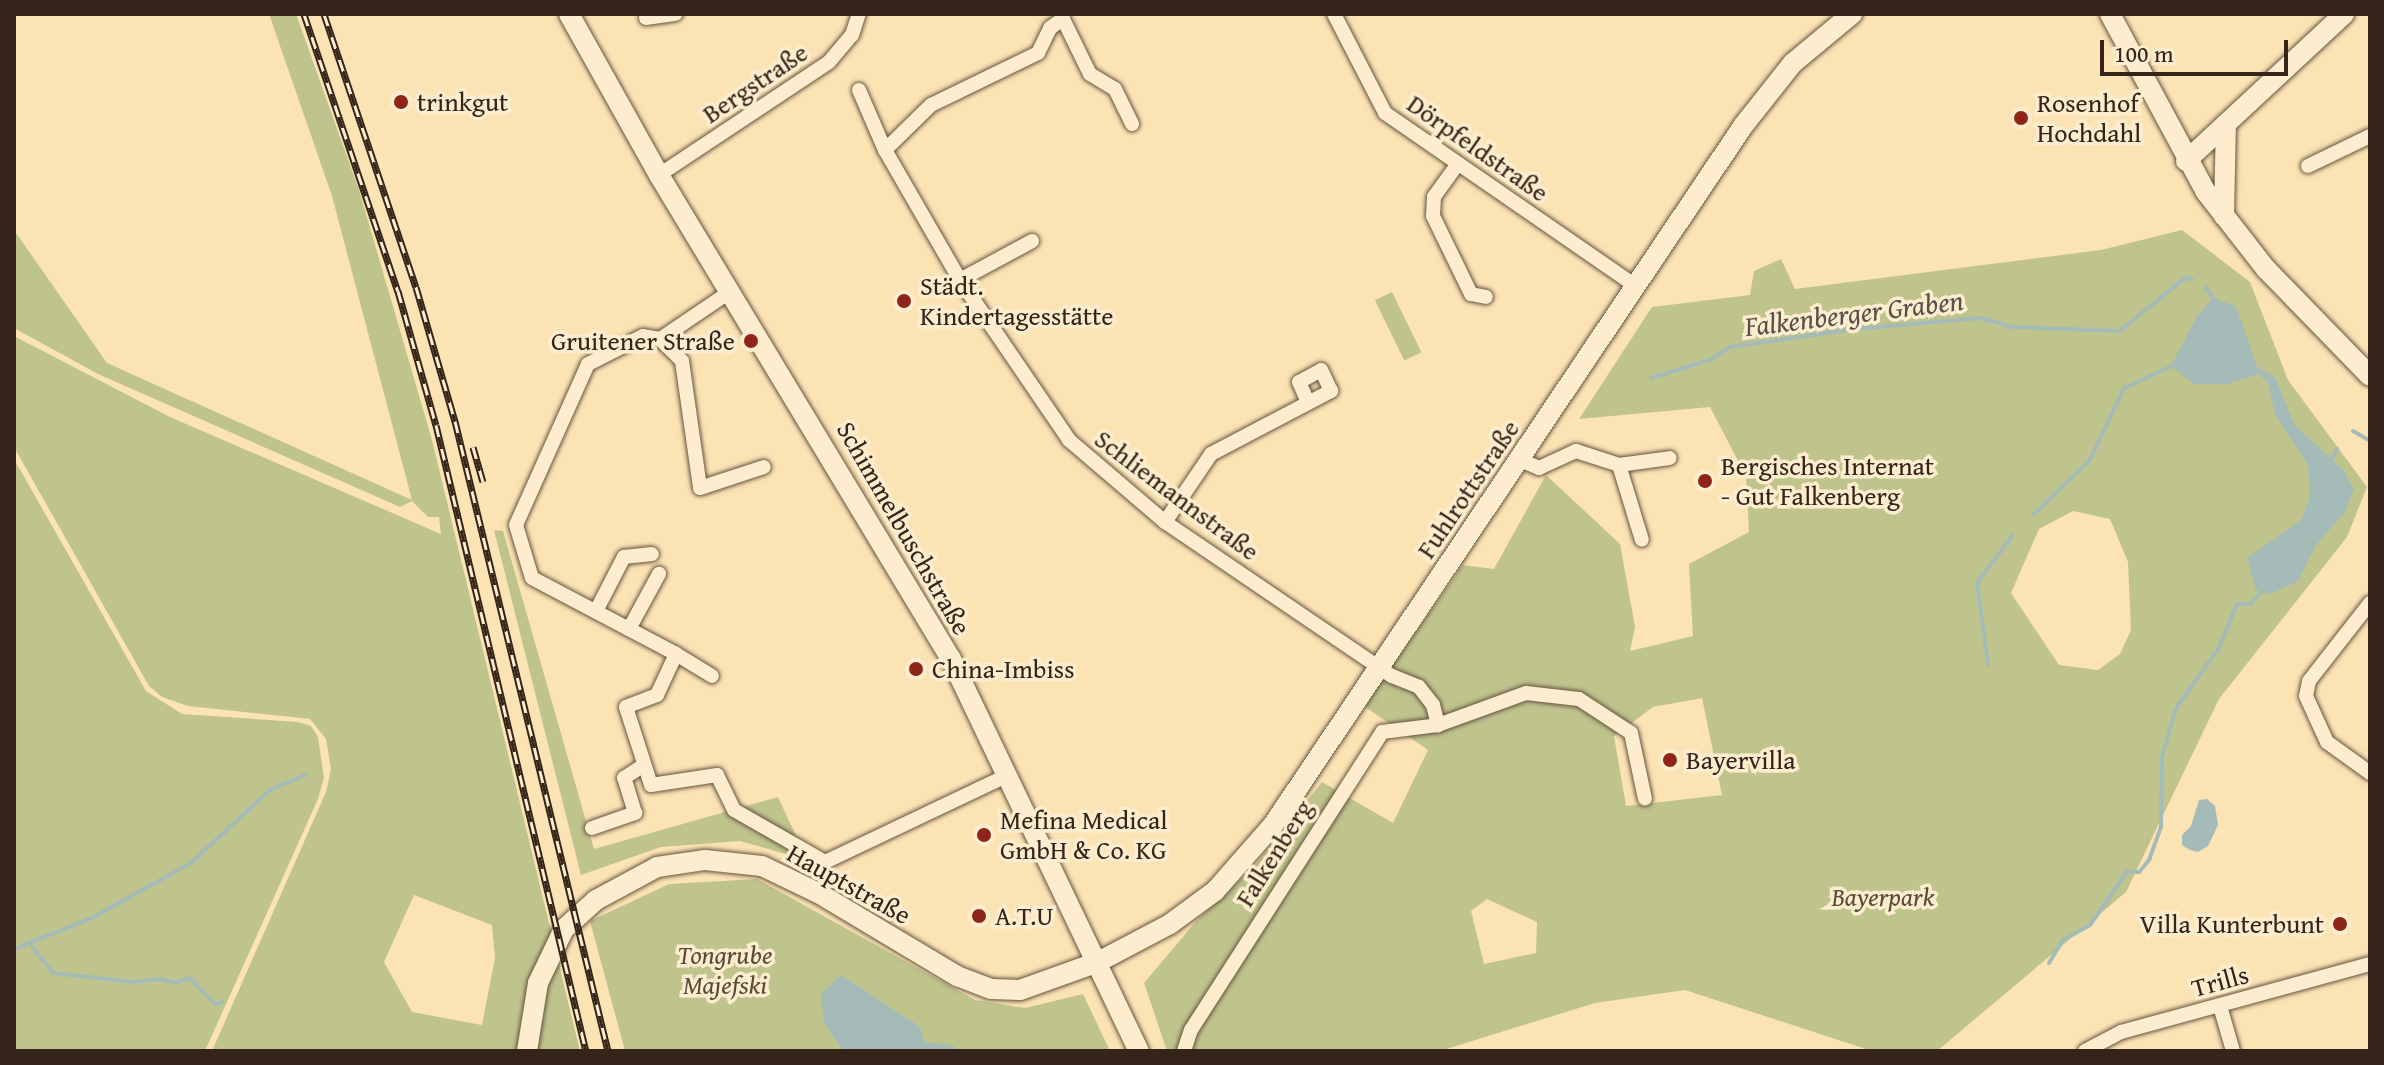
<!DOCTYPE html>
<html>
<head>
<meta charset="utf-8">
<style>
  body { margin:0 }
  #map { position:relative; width:2384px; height:1065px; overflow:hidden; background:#fce3b4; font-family:"Gentium Book Plus",serif }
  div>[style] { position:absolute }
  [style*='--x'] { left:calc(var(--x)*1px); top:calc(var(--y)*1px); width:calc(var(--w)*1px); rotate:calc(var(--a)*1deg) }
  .green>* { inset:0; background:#bfc48d; transform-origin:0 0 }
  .water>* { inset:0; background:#a4bbb8 }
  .stream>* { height:4px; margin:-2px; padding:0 2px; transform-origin:2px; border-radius:2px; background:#a4bbb8 }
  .roads { filter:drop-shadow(0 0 2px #665440) drop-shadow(0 0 2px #665440) }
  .street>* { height:14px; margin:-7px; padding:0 7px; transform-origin:7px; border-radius:7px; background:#fdedce }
  .secondary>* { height:20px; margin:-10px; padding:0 10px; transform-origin:10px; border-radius:10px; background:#fdedce }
  .rail>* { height:7px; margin-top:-3.5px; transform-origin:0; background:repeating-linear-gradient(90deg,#fdedce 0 12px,#342419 0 24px); box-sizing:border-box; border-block:2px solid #342419 }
  .dots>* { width:22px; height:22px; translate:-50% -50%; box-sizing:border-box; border:4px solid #fdedce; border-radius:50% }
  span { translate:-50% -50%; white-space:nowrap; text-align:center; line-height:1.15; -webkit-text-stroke:7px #fdedce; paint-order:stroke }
  .street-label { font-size:26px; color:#342419 }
  .poi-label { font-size:26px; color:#342419 }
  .left { translate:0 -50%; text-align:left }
  .right { translate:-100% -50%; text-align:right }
  .park-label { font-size:26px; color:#574c36; font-style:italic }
  .water-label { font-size:28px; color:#565149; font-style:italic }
  .frame { position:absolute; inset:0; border:16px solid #342419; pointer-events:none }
  .scale { position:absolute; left:2100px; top:40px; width:188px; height:36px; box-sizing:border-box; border:4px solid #342419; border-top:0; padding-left:10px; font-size:24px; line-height:28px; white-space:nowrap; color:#342419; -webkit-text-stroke:6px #fdedce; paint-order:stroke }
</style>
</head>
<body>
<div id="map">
  <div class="green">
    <i style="clip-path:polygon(evenodd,269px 14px,296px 14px,359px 190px,432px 440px,580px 1051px,212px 1051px,326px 792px,331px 769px,326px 739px,310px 719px,188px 706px,162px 697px,149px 686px,14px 447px,14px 336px,170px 417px,441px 534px,439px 517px,428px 517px,412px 501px,400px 507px,98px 374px,14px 328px,14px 230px,107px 363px,412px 500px,332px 196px,269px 14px,414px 895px,492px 925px,495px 958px,482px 1025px,412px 1012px,384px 962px,414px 895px)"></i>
    <i style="clip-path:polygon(evenodd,2182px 230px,2250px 282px,2288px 380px,2367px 487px,2347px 537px,2219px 699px,2126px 892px,1937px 1051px,1872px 1051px,1685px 990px,1595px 1003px,1440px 1051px,1167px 1051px,1144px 983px,1198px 919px,1253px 868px,1322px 782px,1393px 823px,1428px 750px,1364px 706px,1463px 565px,1494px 569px,1546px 475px,1620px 544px,1635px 627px,1630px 651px,1693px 636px,1689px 564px,1749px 532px,1746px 476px,1710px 407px,1579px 419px,1652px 307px,1750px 295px,1754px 271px,1781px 259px,1795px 289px,2101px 250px,2182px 230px,2073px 511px,2110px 519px,2128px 562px,2131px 630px,2120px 654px,2098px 670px,2059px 665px,2011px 593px,2039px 529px,2073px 511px,2182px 230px,1702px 698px,1722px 795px,1626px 806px,1614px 736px,1653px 707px,1702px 698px,2182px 230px,1487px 899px,1537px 922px,1536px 953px,1484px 964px,1471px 911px,1487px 899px)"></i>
    <i style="left:1392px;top:292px;width:67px;height:19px;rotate:64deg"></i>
    <i style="clip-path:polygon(14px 459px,146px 691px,182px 714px,298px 722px,311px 726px,318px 737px,324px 778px,318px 799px,205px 1051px,14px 1051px)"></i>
    <i style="clip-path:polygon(494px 530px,503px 531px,594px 849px,778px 797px,807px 860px,740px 841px,661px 847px,581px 875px)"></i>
    <i style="clip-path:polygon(757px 879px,975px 1000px,1025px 1008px,1083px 994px,1110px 1051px,625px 1051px,590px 921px,669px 884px)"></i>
  </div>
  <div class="water">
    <i style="clip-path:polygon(2213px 298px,2236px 306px,2257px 367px,2275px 377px,2294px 424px,2344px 471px,2354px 489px,2345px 512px,2316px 545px,2298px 581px,2271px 594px,2256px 590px,2247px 558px,2302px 519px,2310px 497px,2308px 465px,2275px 415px,2268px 383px,2259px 374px,2227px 384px,2194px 384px,2171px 366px,2197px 316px)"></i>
    <i style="clip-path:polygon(2207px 799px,2215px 806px,2218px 825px,2208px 846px,2198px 852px,2190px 850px,2182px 845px,2182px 835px,2191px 826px,2199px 800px)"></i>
    <i style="clip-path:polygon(841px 975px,919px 1026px,925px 1042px,952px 1045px,959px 1051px,843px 1051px,824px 1023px,821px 994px)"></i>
  </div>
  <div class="stream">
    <i style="--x:2205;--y:287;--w:17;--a:54"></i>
    <i style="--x:1651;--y:378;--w:62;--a:-17"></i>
    <i style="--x:1710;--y:360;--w:24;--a:-33"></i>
    <i style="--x:1730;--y:347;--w:126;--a:-8.2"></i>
    <i style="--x:1855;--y:329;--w:126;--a:-5"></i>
    <i style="--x:1981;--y:318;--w:33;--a:16"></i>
    <i style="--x:2013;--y:327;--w:107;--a:2.1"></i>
    <i style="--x:2120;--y:331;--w:84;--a:-39.2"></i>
    <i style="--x:2185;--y:278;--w:7;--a:8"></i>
    <i style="--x:2353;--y:431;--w:20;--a:30"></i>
    <i style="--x:2330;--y:463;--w:16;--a:-63"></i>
    <i style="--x:2033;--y:515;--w:79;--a:-44"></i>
    <i style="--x:2090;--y:460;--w:80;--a:-64.7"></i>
    <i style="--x:2124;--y:388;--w:55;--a:-24.7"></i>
    <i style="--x:1988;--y:664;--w:82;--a:-97.7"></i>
    <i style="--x:1977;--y:583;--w:59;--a:-53.3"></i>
    <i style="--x:29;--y:943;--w:38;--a:51"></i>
    <i style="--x:53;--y:973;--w:81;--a:6.4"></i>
    <i style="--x:133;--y:982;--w:28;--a:-6"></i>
    <i style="--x:161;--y:979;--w:15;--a:16"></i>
    <i style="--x:175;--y:983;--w:16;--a:-18"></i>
    <i style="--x:190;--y:978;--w:36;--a:46"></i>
    <i style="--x:215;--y:1004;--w:8;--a:-14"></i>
    <i style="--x:14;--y:949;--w:84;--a:-21.7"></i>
    <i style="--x:92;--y:918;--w:115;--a:-29.2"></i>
    <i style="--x:192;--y:862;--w:106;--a:-42.7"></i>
    <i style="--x:270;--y:790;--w:39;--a:-23"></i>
    <i style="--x:2049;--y:963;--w:27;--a:-59"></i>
    <i style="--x:2063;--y:940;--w:31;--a:-29"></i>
    <i style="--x:2090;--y:925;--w:65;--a:-55.1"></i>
    <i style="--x:2127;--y:872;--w:12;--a:0"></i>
    <i style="--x:2139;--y:872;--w:16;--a:-50"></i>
    <i style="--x:2149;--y:860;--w:35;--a:-70"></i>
    <i style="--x:2161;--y:827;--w:70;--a:-89.2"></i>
    <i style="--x:2162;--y:757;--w:51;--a:-74.1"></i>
    <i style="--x:2176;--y:708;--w:74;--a:-54.4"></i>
    <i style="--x:2219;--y:648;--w:48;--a:-67.8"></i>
    <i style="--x:2237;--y:604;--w:13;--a:0"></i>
    <i style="--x:2250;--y:604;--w:18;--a:-47"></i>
  </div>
  <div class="roads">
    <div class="street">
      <i style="--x:1334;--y:14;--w:111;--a:62.7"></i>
      <i style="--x:1385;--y:113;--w:305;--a:34.6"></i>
      <i style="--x:646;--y:18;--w:30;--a:-8"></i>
      <i style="--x:859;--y:90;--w:65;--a:66.6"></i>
      <i style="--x:885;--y:150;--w:150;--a:60"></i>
      <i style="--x:960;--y:280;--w:194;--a:55.7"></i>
      <i style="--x:1069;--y:440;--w:126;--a:40.5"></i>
      <i style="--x:1165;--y:522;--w:274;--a:34.2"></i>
      <i style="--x:1392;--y:676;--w:29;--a:22"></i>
      <i style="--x:1419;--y:687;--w:23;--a:52"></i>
      <i style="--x:1433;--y:705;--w:21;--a:76"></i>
      <i style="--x:885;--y:150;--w:64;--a:-44.4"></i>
      <i style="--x:931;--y:105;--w:119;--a:-25.9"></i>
      <i style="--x:1038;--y:53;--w:28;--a:-64"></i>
      <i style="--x:1050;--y:28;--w:16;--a:-35"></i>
      <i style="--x:1063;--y:19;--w:61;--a:63.9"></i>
      <i style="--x:1090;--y:74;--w:29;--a:31"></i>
      <i style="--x:1115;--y:89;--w:39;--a:64"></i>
      <i style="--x:1457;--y:165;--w:39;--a:126"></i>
      <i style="--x:1434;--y:197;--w:19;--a:93"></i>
      <i style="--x:1433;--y:216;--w:87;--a:64"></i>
      <i style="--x:1471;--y:294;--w:15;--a:11"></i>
      <i style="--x:2308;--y:166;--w:69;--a:-25.8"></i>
      <i style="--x:659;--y:175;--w:204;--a:-33.6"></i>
      <i style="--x:829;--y:62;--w:35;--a:-50"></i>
      <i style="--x:852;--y:35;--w:22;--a:-72"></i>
      <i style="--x:960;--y:280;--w:82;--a:-28.4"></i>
      <i style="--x:731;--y:291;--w:86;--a:145.9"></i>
      <i style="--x:660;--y:339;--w:17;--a:-170"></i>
      <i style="--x:643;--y:336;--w:62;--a:153"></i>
      <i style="--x:588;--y:364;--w:176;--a:114.1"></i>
      <i style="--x:516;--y:525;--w:55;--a:73.2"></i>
      <i style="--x:532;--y:578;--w:163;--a:27.8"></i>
      <i style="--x:676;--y:654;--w:45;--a:114.9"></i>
      <i style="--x:657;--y:695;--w:33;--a:159"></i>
      <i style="--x:626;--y:707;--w:82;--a:72.2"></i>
      <i style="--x:651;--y:785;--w:67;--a:-8.6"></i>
      <i style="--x:717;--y:775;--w:39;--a:64"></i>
      <i style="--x:734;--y:810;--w:105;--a:29.7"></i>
      <i style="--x:825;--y:862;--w:203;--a:-25.4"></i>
      <i style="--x:660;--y:339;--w:31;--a:45"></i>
      <i style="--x:682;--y:361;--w:128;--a:81.9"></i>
      <i style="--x:700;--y:488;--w:67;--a:-18.2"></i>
      <i style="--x:1518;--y:459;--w:23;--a:23"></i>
      <i style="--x:1539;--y:468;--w:41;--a:-24.7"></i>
      <i style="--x:1576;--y:451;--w:45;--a:18"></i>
      <i style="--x:1619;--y:465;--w:78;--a:73"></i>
      <i style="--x:1619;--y:465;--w:51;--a:-7.8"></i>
      <i style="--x:1165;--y:522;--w:82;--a:-55.9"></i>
      <i style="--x:1211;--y:454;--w:136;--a:-27.7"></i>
      <i style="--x:1331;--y:391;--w:23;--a:-115"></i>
      <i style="--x:1321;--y:370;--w:25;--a:151"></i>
      <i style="--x:1299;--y:382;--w:22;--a:66"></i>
      <i style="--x:2370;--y:603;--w:99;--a:128"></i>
      <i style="--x:2309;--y:681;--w:15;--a:101"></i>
      <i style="--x:2306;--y:696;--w:51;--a:65.5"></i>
      <i style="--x:2327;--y:742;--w:53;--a:35.8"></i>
      <i style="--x:596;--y:611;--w:61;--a:-62.6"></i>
      <i style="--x:624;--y:557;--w:28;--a:-6"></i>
      <i style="--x:629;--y:629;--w:63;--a:-61.4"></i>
      <i style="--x:676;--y:654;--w:42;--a:31.4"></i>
      <i style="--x:592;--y:828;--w:46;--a:-19.2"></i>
      <i style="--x:635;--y:813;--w:37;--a:-107"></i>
      <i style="--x:624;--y:778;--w:24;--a:-33"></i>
      <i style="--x:2220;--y:1006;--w:47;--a:73.9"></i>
      <i style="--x:1184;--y:1051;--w:22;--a:-72"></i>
      <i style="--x:1191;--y:1030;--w:354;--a:-57.3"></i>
      <i style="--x:1382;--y:732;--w:56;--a:-7.1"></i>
      <i style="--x:1438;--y:725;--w:94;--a:-20"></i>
      <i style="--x:1526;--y:693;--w:53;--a:6.5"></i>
      <i style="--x:1579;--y:699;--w:62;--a:33.2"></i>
      <i style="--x:1631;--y:733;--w:67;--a:78"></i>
      <i style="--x:2085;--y:1051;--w:41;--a:-27.8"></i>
      <i style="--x:2121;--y:1032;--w:258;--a:-15.3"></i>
    </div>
    <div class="secondary">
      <i style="--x:569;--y:14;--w:184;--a:60.8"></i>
      <i style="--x:659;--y:175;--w:565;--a:58.9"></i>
      <i style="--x:951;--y:659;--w:435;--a:64.4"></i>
      <i style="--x:2110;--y:14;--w:202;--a:61.7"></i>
      <i style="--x:2206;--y:192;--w:98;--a:52.1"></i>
      <i style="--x:2266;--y:269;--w:149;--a:45.8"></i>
      <i style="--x:2186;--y:161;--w:216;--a:-42.9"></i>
      <i style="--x:2224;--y:216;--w:92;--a:-88.8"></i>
      <i style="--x:527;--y:1051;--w:69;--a:-80.8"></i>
      <i style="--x:538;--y:983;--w:60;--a:-64.3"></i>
      <i style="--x:564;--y:929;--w:43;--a:-42.2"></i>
      <i style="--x:596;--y:900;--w:69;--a:-28.4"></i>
      <i style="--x:657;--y:867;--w:49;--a:-8.3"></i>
      <i style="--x:705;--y:860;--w:57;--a:6"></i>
      <i style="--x:762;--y:866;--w:64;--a:25.8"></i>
      <i style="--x:820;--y:894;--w:160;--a:30.9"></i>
      <i style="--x:957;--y:976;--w:36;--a:21"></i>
      <i style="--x:991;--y:989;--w:29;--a:2"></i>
      <i style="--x:1020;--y:990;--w:83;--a:-19.7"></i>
      <i style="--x:1098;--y:962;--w:81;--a:-27.8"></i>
      <i style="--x:1170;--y:924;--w:56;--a:-36.3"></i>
      <i style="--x:1215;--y:891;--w:88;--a:-48.7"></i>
      <i style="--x:1273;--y:825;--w:842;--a:-56.08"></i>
      <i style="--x:1743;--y:126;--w:80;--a:-51.6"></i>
      <i style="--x:1793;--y:63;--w:77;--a:-39.7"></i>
    </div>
  </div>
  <div class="rail">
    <i style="--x:304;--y:14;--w:293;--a:71.3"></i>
    <i style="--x:398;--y:291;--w:139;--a:74.2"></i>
    <i style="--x:436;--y:425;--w:644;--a:76.53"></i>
    <i style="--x:324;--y:14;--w:288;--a:71.4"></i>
    <i style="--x:416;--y:287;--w:140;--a:73.8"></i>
    <i style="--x:455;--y:421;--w:648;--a:76.35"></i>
    <i style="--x:473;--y:447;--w:36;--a:74"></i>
  </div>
  <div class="dots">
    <i style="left:401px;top:102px;background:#8f2418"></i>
    <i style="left:2021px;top:118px;background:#8f2418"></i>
    <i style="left:904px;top:301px;background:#8f2418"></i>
    <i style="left:751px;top:341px;background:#8f2418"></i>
    <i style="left:1705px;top:481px;background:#8f2418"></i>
    <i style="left:916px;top:669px;background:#8f2418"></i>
    <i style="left:1670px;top:760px;background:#8f2418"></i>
    <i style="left:984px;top:835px;background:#8f2418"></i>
    <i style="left:979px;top:916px;background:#8f2418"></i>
    <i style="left:2340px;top:924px;background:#8f2418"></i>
  </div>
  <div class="street-label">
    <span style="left:755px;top:83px;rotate:-34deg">Bergstraße</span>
    <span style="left:1478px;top:148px;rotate:35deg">Dörpfeldstraße</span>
    <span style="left:1468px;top:489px;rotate:-56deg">Fuhlrottstraße</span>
    <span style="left:1177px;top:495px;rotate:37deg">Schliemannstraße</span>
    <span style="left:904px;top:528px;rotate:60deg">Schimmelbuschstraße</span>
    <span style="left:1274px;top:853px;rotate:-58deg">Falkenberg</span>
    <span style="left:849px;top:884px;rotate:29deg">Hauptstraße</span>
    <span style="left:2220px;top:981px;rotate:-15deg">Trills</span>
  </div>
  <div class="poi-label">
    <span class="left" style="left:417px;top:102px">trinkgut</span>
    <span class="left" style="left:2037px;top:118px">Rosenhof<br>Hochdahl</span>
    <span class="left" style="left:920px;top:301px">Städt.<br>Kindertagesstätte</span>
    <span class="right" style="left:735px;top:341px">Gruitener Straße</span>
    <span class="left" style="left:1721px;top:481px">Bergisches Internat<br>- Gut Falkenberg</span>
    <span class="left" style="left:932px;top:669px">China-Imbiss</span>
    <span class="left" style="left:1686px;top:760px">Bayervilla</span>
    <span class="left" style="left:1000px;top:835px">Mefina Medical<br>GmbH &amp; Co. KG</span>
    <span class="left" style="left:995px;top:916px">A.T.U</span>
    <span class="right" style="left:2324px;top:924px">Villa Kunterbunt</span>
  </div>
  <div class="park-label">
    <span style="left:1883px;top:897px">Bayerpark</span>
    <span style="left:725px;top:970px">Tongrube<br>Majefski</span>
  </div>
  <div class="water-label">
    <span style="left:1854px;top:313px;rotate:-7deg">Falkenberger Graben</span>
  </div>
  <div class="frame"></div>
  <div class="scale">100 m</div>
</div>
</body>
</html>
